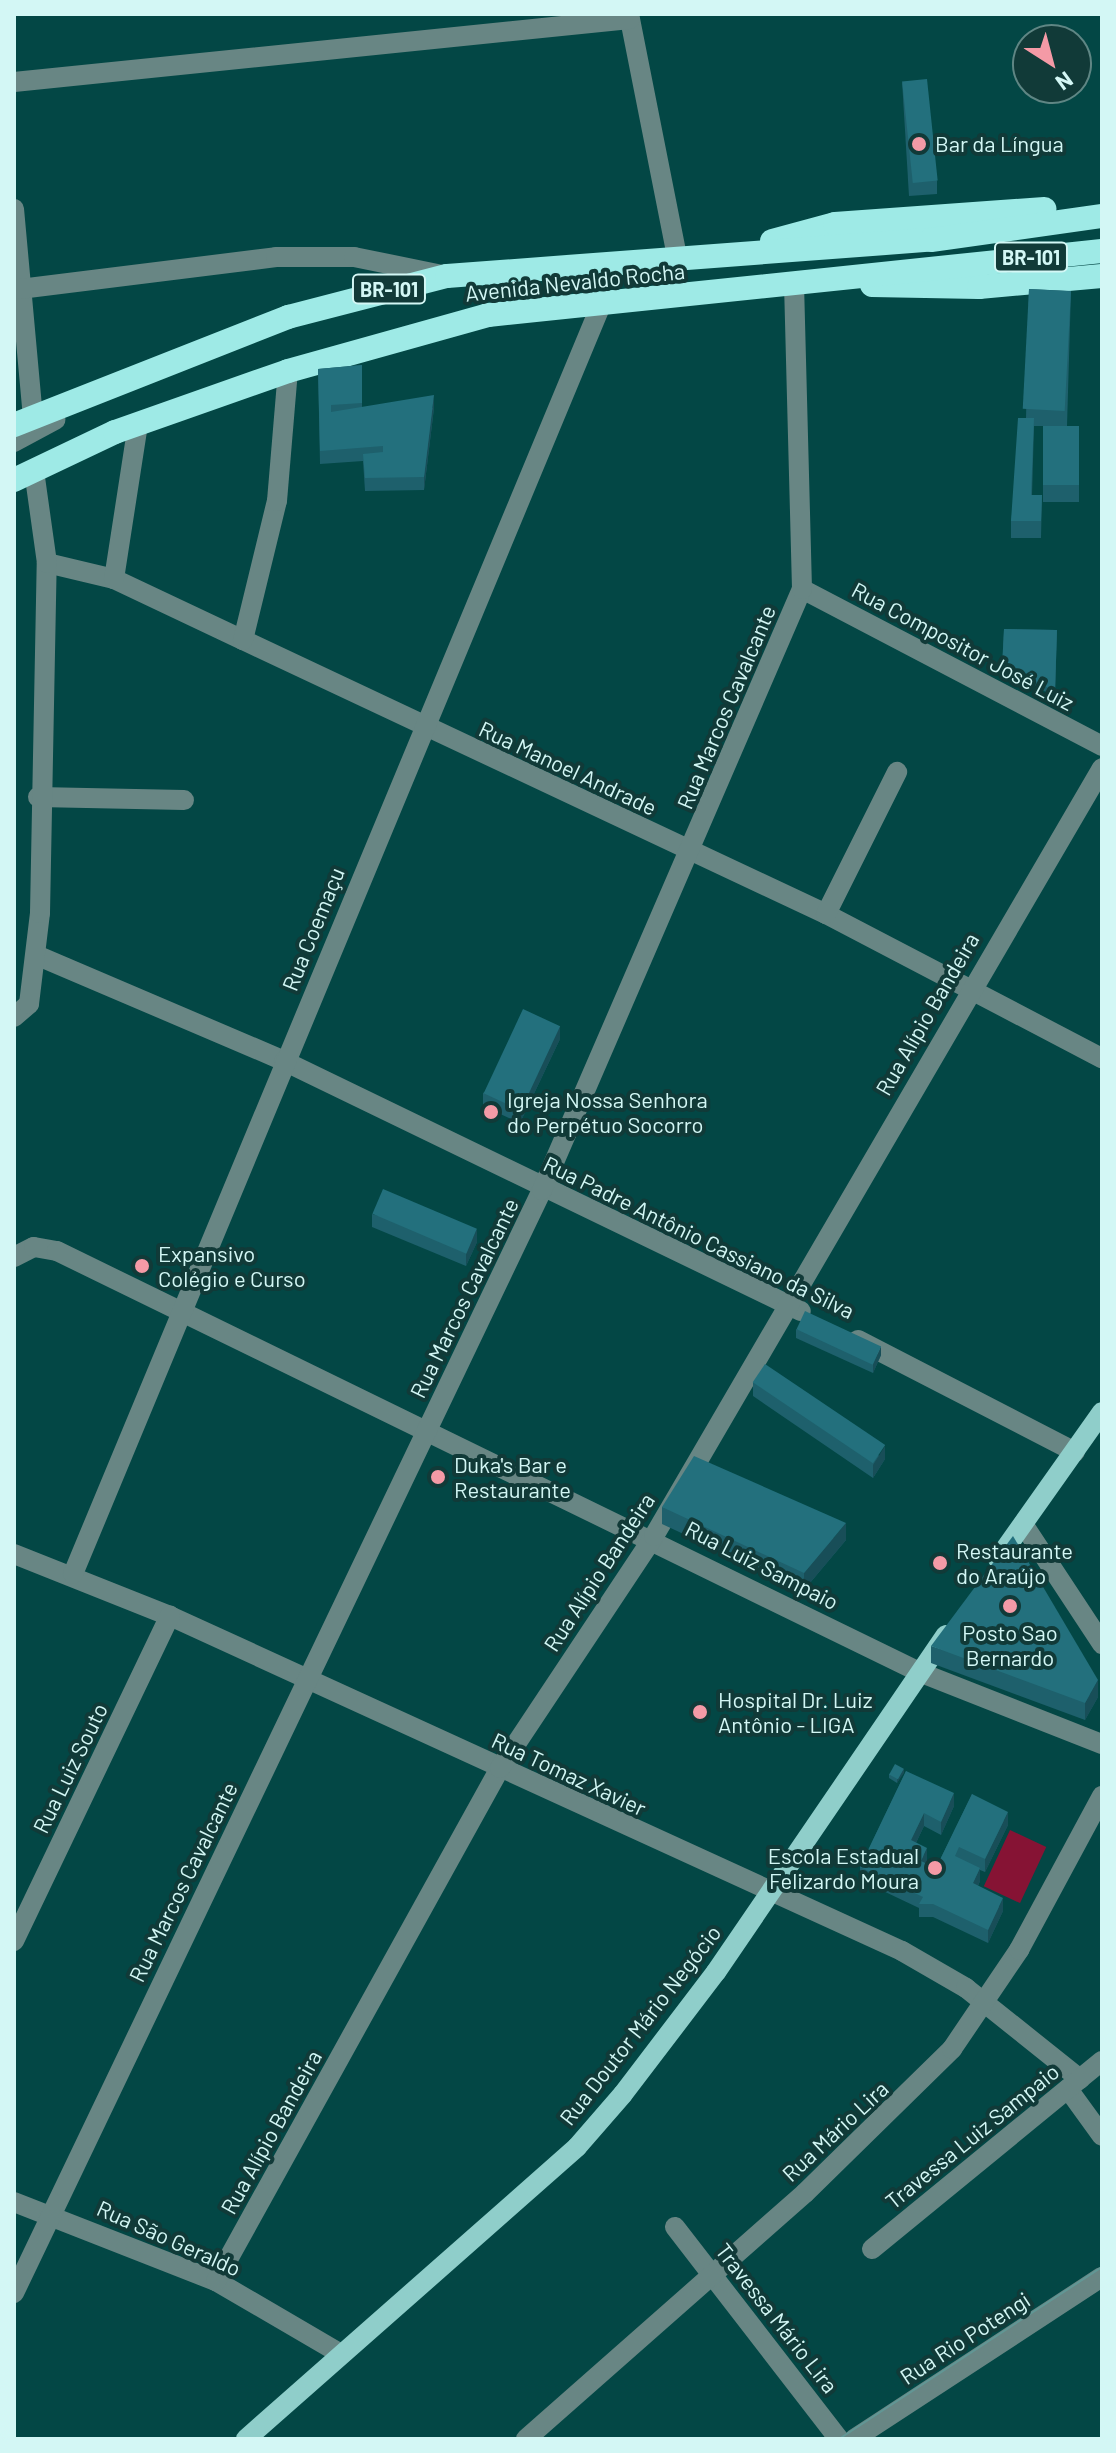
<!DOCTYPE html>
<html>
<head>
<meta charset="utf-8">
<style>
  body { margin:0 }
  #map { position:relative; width:1116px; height:2453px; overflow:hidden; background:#034745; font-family:Barlow,sans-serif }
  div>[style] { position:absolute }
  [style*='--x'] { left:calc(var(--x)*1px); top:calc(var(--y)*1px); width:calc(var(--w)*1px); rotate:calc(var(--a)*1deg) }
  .green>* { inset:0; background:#861334; transform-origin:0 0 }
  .minor>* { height:20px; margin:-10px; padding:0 10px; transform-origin:10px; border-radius:10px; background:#688684 }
  .major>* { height:20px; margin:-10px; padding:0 10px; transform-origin:10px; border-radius:10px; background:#8fceca }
  .highway>* { height:24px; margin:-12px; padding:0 12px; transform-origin:12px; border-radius:12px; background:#9eeae6 }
  .tram>* { height:2px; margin:-1px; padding:0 1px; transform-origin:1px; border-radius:1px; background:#619795 }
  .wall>* { inset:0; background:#1e606c }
  .shaded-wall>* { inset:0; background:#184e58 }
  .building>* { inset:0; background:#23707d; transform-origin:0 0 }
  .dots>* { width:22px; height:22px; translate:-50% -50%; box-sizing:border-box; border:4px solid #113a38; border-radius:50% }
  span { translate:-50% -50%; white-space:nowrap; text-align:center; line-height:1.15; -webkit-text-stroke:8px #113a38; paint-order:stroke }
  .shield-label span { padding:2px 6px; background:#113a38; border:2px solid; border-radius:6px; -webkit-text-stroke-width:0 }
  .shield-label { font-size:20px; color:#d3f7f5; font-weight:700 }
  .poi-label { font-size:22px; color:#d3f7f5 }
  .left { translate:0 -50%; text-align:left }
  .right { translate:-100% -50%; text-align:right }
  .street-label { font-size:22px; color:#d3f7f5 }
  .frame { position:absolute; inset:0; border:16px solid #d3f7f5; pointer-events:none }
  .north { position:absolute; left:1012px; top:24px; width:80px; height:80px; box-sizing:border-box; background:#113a38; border:2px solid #5f8684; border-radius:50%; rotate:144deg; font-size:22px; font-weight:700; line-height:32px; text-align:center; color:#d3f7f5 }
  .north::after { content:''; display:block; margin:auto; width:28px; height:36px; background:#f49aa6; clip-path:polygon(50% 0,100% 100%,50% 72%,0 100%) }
</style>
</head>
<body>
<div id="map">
  <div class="green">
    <i style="left:1010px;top:1830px;width:40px;height:62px;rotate:25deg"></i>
  </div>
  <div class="minor">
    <i style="--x:629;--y:14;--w:248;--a:78.8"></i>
    <i style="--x:14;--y:82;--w:619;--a:-5.84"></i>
    <i style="--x:14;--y:209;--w:211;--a:84.8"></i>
    <i style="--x:20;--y:289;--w:258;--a:-7.1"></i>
    <i style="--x:276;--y:257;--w:78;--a:0"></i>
    <i style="--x:354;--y:257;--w:95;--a:11.5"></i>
    <i style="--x:14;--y:442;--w:47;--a:-28.2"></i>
    <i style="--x:47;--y:563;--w:69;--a:13.4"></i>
    <i style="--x:114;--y:579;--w:143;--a:25.3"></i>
    <i style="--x:243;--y:640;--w:644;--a:25.17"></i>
    <i style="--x:826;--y:914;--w:311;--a:27.6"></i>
    <i style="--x:114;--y:579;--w:157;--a:-81.2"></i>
    <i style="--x:802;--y:589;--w:339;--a:27.6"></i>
    <i style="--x:243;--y:640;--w:143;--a:-76.3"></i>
    <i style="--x:277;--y:501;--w:130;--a:-85.2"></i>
    <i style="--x:38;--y:797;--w:146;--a:1.2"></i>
    <i style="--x:826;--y:914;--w:159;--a:-63.4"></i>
    <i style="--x:36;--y:955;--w:270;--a:23.1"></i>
    <i style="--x:284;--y:1061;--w:574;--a:25.81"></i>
    <i style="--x:14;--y:1017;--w:20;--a:-41"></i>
    <i style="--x:29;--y:1004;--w:92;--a:-83.1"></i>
    <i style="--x:40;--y:913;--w:350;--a:-88.9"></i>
    <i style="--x:47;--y:563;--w:93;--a:-98"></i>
    <i style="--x:14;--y:1257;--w:22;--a:-27"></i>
    <i style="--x:34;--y:1247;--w:23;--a:10"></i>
    <i style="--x:57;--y:1251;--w:959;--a:26.03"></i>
    <i style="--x:919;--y:1672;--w:197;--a:21.5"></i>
    <i style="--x:858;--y:1340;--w:244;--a:27.3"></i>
    <i style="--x:1023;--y:1524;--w:144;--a:56.6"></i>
    <i style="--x:14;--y:1554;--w:168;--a:21.7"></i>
    <i style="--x:170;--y:1616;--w:805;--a:24.59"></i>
    <i style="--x:902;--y:1951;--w:74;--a:30"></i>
    <i style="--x:966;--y:1988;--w:146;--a:38.6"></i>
    <i style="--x:73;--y:1574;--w:1374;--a:-67.41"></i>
    <i style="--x:14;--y:1941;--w:361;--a:-64.4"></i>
    <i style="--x:1068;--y:2089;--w:58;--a:54.1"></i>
    <i style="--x:14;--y:2202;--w:217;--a:21.4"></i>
    <i style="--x:216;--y:2281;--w:145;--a:30.3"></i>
    <i style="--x:675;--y:2227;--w:268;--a:52.3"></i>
    <i style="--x:872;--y:2249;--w:297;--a:-39.3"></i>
    <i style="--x:216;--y:2281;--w:586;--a:-61.03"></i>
    <i style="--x:500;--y:1768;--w:278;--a:-56.4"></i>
    <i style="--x:654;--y:1536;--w:889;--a:-59.74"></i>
    <i style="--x:14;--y:2293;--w:1223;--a:-64.42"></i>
    <i style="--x:542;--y:1190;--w:655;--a:-66.61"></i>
    <i style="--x:802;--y:589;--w:306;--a:-91.5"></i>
    <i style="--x:526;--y:2439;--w:372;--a:-41.4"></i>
    <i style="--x:805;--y:2193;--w:206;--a:-44.4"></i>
    <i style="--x:952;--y:2049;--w:120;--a:-55.9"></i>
    <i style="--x:1019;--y:1950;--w:175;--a:-61.7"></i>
    <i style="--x:854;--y:2439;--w:296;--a:-33.2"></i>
  </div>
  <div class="major">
    <i style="--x:998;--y:1559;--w:180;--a:-54.7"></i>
    <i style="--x:246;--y:2439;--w:441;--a:-41.4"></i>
    <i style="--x:577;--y:2147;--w:70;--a:-49"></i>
    <i style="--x:623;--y:2094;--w:153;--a:-52.7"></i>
    <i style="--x:716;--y:1972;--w:408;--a:-55.7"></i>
  </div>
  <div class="highway">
    <i style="--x:772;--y:241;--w:65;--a:-15.1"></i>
    <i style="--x:835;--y:224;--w:210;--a:-4.1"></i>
    <i style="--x:872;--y:285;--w:107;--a:1.1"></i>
    <i style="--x:979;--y:287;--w:123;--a:-5.1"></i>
    <i style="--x:14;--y:425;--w:295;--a:-21.5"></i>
    <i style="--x:288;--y:317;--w:164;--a:-14.5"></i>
    <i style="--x:447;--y:276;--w:485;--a:-4.3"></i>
    <i style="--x:931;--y:240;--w:173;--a:-8"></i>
    <i style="--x:14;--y:480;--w:112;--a:-25.4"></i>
    <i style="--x:115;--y:432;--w:183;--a:-19.4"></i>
    <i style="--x:288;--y:371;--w:208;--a:-15.6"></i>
    <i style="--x:488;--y:315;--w:617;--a:-5.95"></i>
  </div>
  <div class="tram">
    <i style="--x:839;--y:2439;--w:314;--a:-33.2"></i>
  </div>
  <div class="wall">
    <i style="clip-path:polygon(902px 81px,937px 181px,937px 194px,909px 196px)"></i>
    <i style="clip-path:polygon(1029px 289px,1071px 291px,1067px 426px,1079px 426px,1079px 502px,1043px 502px,1043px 426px,1034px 426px,1032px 495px,1042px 495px,1041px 538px,1011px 538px,1011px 521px,1026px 418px)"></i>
    <i style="clip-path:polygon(362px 365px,362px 407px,434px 408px,424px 490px,365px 491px,363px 461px,320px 464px,318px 369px)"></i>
    <i style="clip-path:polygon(1004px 629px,1057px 630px,1055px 696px,1002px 672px)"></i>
    <i style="clip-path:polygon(560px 1039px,520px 1123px,483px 1106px,483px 1093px)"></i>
    <i style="clip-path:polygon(372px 1214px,477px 1242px,466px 1266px,372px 1227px)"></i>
    <i style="clip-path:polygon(796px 1329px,881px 1355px,873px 1373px,796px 1338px)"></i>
    <i style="clip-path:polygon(753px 1382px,885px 1459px,873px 1478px,753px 1396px)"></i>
    <i style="clip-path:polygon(662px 1507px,846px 1540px,804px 1590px,662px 1524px)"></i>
    <i style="clip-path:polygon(931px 1646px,1098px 1697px,1085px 1720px,931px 1663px)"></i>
    <i style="clip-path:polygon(904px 1769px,897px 1783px,889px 1778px,889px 1774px)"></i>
    <i style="clip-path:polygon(906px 1771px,954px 1806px,941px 1835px,924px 1826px,916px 1843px,927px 1861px,926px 1864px,936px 1868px,972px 1794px,1008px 1825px,985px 1872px,980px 1870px,980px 1881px,978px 1886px,1003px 1911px,988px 1943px,933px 1917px,919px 1917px,919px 1908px,860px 1880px,860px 1867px)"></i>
  </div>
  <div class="shaded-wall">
    <i style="clip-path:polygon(434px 395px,434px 408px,424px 490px,424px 477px)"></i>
    <i style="clip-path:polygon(560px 1026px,560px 1039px,520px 1123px,520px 1110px)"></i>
    <i style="clip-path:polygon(477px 1229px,477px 1242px,466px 1266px,466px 1252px)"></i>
    <i style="clip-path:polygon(881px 1346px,881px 1355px,873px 1373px,873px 1364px)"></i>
    <i style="clip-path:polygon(885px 1446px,885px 1459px,873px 1478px,873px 1465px)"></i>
    <i style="clip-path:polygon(846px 1523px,846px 1540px,804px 1590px,804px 1573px)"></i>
    <i style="clip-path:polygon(1098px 1680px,1098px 1697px,1085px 1720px,1085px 1703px)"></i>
    <i style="clip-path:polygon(904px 1769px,904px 1773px,897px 1783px,897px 1779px)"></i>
    <i style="clip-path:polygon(954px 1793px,954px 1806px,941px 1835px,941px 1822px)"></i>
    <i style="clip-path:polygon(1008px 1812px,1008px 1825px,985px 1872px,985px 1859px)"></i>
    <i style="clip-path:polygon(924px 1813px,924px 1826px,911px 1853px,911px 1840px)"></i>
    <i style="clip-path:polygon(927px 1848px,927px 1861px,921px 1874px,921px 1861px)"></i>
    <i style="clip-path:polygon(980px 1868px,980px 1881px,973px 1897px,973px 1883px)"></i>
    <i style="clip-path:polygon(1003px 1898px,1003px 1911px,988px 1943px,988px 1930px)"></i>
  </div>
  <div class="building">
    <i style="left:927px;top:79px;width:102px;height:25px;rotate:84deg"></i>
    <i style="left:1029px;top:289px;width:42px;height:120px;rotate:3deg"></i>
    <i style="clip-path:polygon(362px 365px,362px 403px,331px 405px,331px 412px,434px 395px,424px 477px,365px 478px,363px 454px,383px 452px,383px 446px,320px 451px,318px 369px)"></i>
    <i style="clip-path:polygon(1018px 418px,1034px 418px,1031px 495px,1042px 495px,1041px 521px,1011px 521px)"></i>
    <i style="left:1043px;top:426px;width:36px;height:59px"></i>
    <i style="clip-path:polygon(1004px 629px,1057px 630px,1055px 691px,1002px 667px)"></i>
    <i style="left:523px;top:1009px;width:41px;height:93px;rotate:25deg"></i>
    <i style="left:383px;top:1189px;width:102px;height:27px;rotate:23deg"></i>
    <i style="left:805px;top:1311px;width:84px;height:20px;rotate:25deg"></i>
    <i style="left:765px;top:1364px;width:145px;height:22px;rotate:34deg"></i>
    <i style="clip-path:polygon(694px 1456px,846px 1523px,804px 1573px,662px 1507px)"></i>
    <i style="clip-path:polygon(1013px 1536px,1098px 1680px,1085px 1703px,931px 1646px)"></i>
    <i style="left:895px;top:1764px;width:10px;height:12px;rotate:29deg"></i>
    <i style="clip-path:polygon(906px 1771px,954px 1793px,941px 1822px,924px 1813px,911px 1840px,927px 1848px,921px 1861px,936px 1868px,972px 1794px,1008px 1812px,985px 1859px,959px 1847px,955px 1856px,980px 1868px,973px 1883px,1003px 1898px,988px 1930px,933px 1904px,919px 1904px,923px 1897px,860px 1867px)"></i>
  </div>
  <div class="dots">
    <i style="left:919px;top:144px;background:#f49aa6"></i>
    <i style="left:491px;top:1112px;background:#f49aa6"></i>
    <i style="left:142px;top:1266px;background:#f49aa6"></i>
    <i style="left:438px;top:1477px;background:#f49aa6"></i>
    <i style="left:940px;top:1563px;background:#f49aa6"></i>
    <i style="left:1010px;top:1606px;background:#f49aa6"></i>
    <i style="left:700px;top:1712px;background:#f49aa6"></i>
    <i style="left:935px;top:1868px;background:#f49aa6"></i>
  </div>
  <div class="shield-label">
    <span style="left:1031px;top:257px">BR-101</span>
    <span style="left:389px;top:289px">BR-101</span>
  </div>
  <div class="poi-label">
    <span class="left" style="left:935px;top:144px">Bar da Língua</span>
    <span class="left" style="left:507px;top:1112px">Igreja Nossa Senhora<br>do Perpétuo Socorro</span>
    <span class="left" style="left:158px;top:1266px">Expansivo<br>Colégio e Curso</span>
    <span class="left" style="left:454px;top:1477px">Duka's Bar e<br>Restaurante</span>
    <span class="left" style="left:956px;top:1563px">Restaurante<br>do Araújo</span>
    <span style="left:1010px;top:1645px">Posto Sao<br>Bernardo</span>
    <span class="left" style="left:718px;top:1712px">Hospital Dr. Luiz<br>Antônio - LIGA</span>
    <span class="right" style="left:919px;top:1868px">Escola Estadual<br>Felizardo Moura</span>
  </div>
  <div class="street-label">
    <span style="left:575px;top:282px;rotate:-6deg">Avenida Nevaldo Rocha</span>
    <span style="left:963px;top:646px;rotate:28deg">Rua Compositor José Luiz</span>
    <span style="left:726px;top:707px;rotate:-67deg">Rua Marcos Cavalcante</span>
    <span style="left:568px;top:768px;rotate:25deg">Rua Manoel Andrade</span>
    <span style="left:313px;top:929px;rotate:-68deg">Rua Coemaçu</span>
    <span style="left:927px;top:1014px;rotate:-60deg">Rua Alípio Bandeira</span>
    <span style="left:699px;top:1237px;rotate:26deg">Rua Padre Antônio Cassiano da Silva</span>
    <span style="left:464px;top:1298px;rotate:-64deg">Rua Marcos Cavalcante</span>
    <span style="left:762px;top:1565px;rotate:27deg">Rua Luiz Sampaio</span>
    <span style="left:599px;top:1572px;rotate:-57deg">Rua Alípio Bandeira</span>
    <span style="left:70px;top:1768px;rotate:-64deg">Rua Luiz Souto</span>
    <span style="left:569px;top:1774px;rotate:25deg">Rua Tomaz Xavier</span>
    <span style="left:183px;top:1882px;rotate:-64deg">Rua Marcos Cavalcante</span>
    <span style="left:640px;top:2025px;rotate:-52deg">Rua Doutor Mário Negócio</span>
    <span style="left:835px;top:2131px;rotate:-43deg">Rua Mário Lira</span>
    <span style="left:271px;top:2132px;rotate:-61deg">Rua Alípio Bandeira</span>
    <span style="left:972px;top:2136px;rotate:-39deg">Travessa Luiz Sampaio</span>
    <span style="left:169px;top:2238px;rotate:24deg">Rua São Geraldo</span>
    <span style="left:777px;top:2318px;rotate:52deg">Travessa Mário Lira</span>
    <span style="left:965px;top:2338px;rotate:-33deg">Rua Rio Potengi</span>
  </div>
  <div class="frame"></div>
  <div class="north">N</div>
</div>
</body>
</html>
